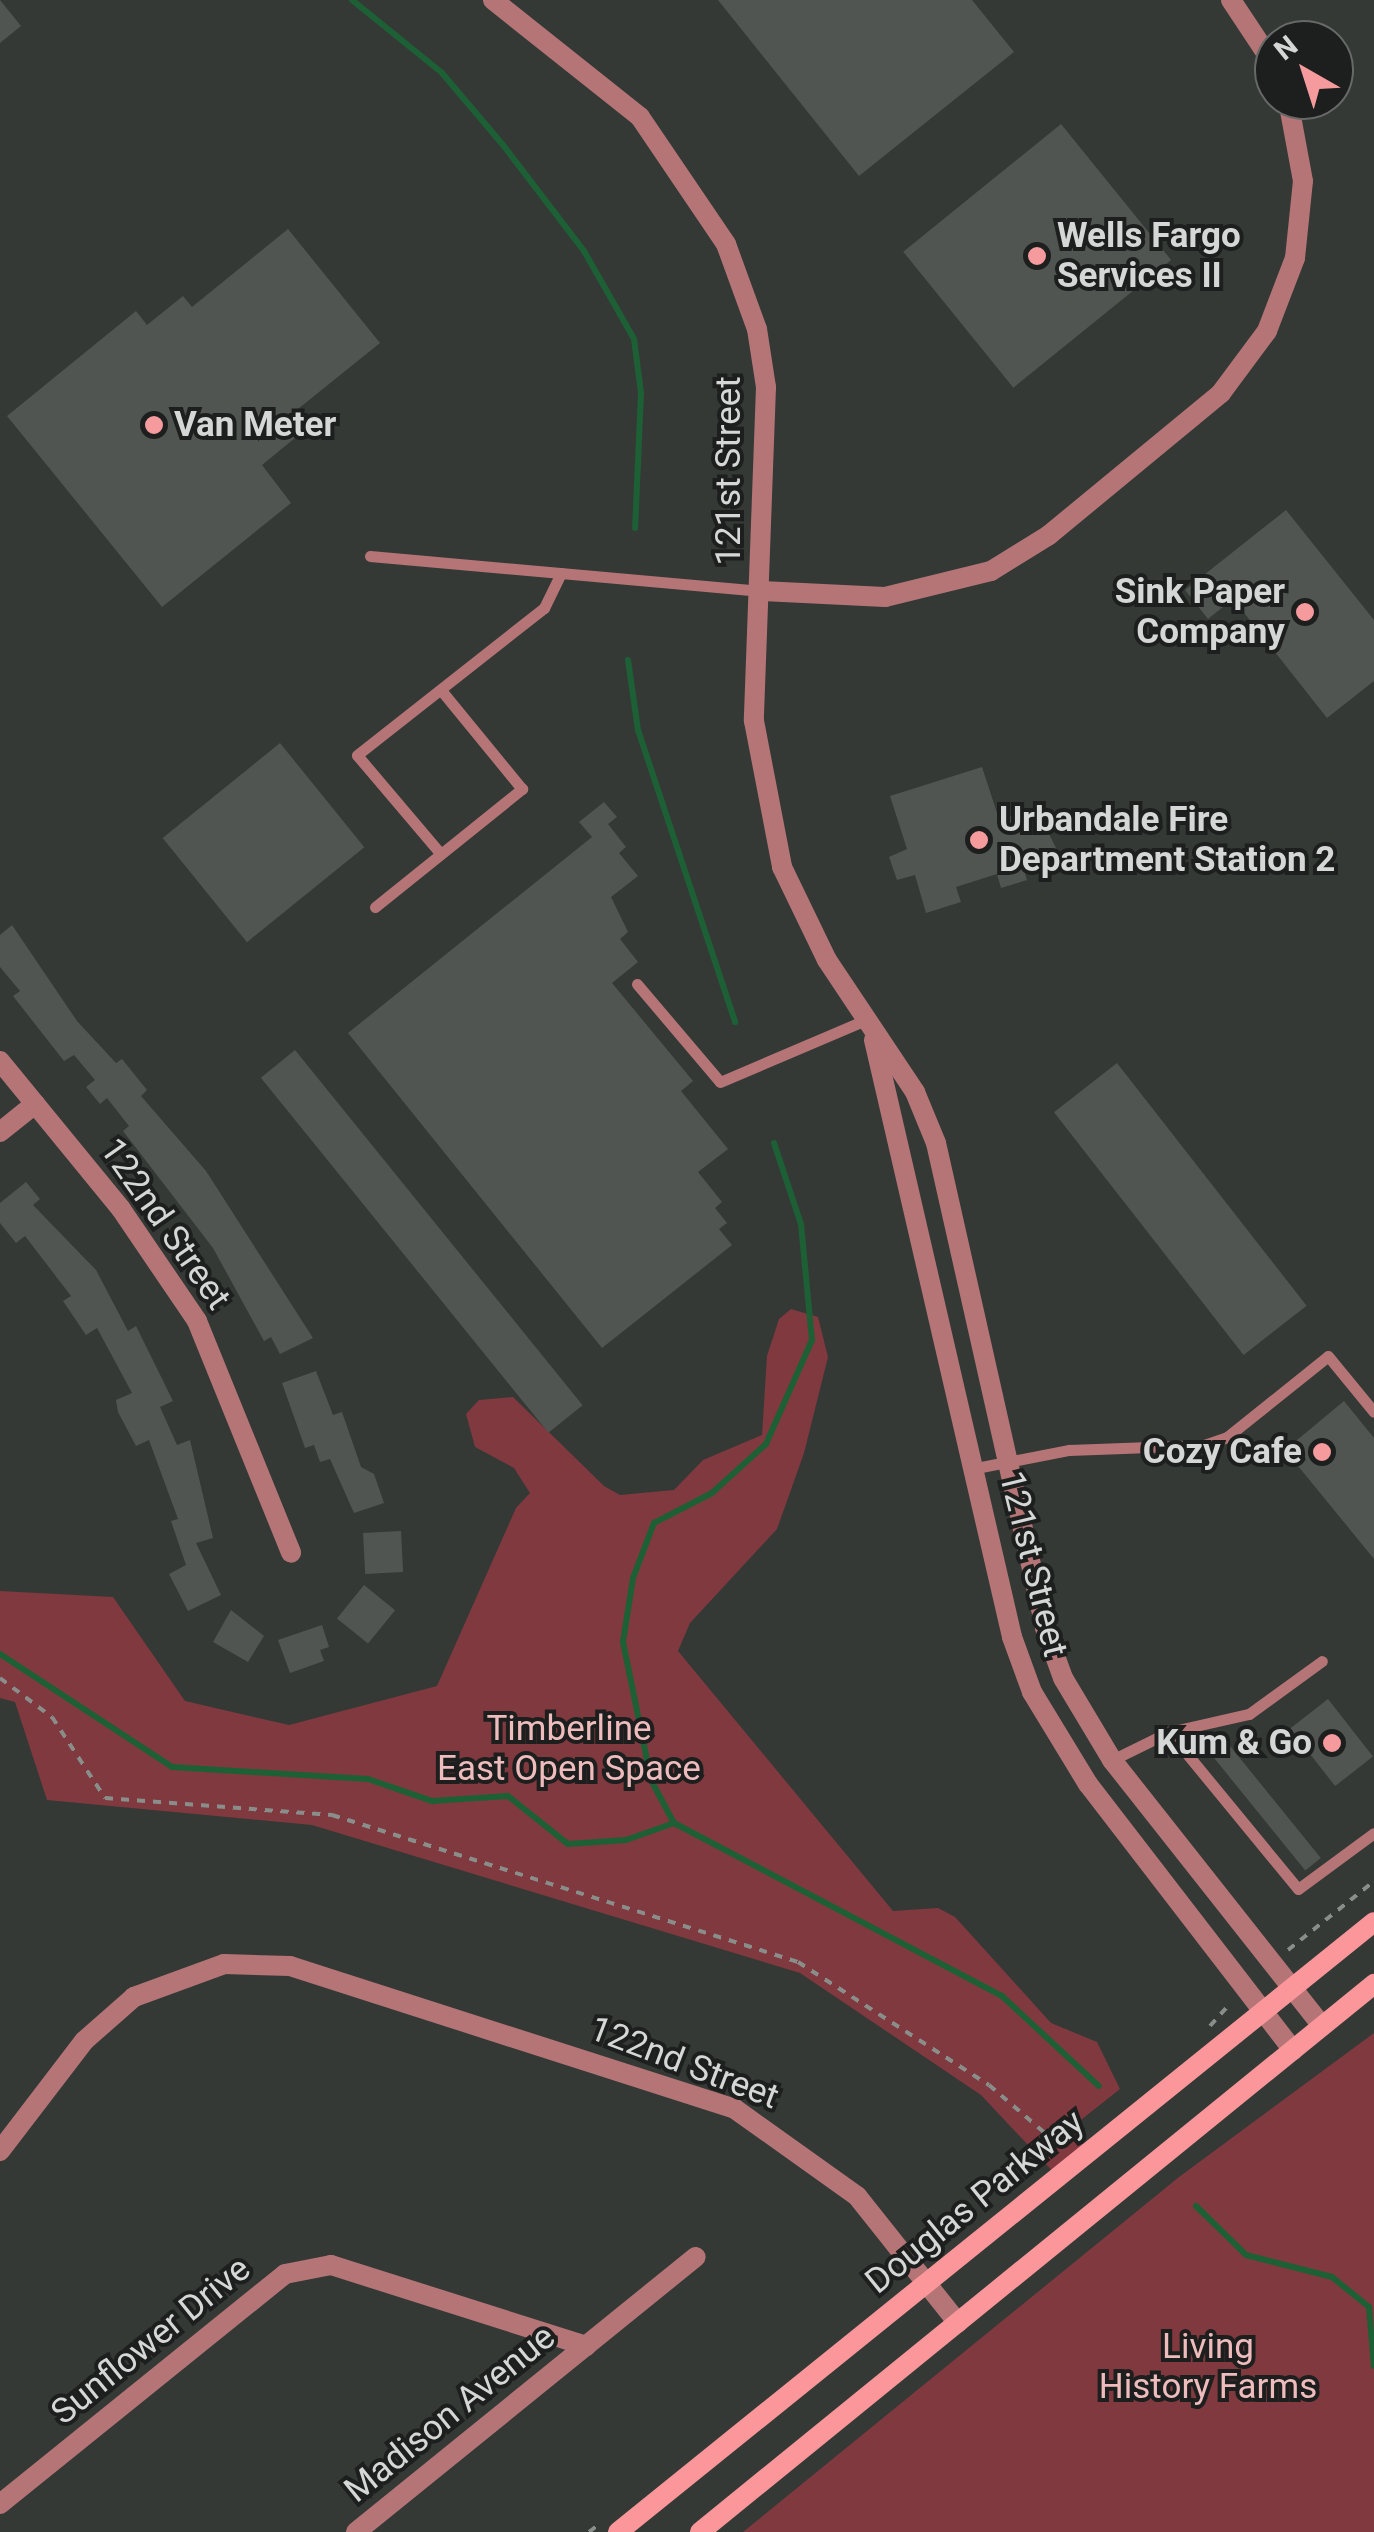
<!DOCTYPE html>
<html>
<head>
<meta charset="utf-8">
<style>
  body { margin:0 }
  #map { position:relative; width:1374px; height:2532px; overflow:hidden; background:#343935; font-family:Roboto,sans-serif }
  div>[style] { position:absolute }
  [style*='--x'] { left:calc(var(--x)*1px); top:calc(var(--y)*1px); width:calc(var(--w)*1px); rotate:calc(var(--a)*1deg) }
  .green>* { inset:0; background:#80393e }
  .stream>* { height:6px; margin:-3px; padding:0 3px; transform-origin:3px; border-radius:3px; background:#1e6036 }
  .building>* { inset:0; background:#505551; transform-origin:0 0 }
  .path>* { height:4px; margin-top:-2px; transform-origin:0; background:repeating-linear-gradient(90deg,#8a8e8b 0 8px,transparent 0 16px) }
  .service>* { height:11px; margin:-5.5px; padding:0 5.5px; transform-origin:5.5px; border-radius:5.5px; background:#b57577 }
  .minor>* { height:20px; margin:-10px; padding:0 10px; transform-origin:10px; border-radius:10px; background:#b57577 }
  .tertiary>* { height:20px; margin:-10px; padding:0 10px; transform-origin:10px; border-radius:10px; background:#b57577 }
  .secondary>* { height:20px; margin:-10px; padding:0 10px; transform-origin:10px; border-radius:10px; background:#fb969a }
  .dots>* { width:28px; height:28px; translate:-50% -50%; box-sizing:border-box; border:5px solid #1d1f1e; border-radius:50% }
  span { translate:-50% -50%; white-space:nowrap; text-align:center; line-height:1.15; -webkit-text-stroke:8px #1d1f1e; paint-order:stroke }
  .poi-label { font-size:35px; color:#d4d7d5; font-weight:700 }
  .left { translate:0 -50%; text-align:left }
  .right { translate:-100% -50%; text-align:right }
  .street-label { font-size:35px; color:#d4d7d5 }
  .park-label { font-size:35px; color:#efbcbd }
  .north { position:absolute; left:1254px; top:20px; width:100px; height:100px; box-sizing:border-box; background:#1d1f1e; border:2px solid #666967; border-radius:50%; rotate:321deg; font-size:28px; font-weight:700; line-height:40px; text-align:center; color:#d4d7d5 }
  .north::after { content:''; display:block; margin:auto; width:35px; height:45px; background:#f59b9e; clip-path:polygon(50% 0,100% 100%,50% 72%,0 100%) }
</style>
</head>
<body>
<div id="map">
  <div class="green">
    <i style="clip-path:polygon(791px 1309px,818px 1317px,828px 1357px,804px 1453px,777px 1529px,690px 1623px,678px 1651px,893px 1911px,938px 1908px,955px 1917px,1051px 2023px,1097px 2042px,1120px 2089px,1072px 2127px,1091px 2151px,1058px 2177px,981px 2095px,800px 1973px,312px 1825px,47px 1800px,15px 1702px,0 1698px,0 1591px,113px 1597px,185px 1701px,289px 1725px,437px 1686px,516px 1508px,530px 1493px,514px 1468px,475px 1447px,466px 1414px,479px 1400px,513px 1397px,604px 1486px,620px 1495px,674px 1490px,703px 1460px,762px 1435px,767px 1356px,779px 1319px)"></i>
    <i style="clip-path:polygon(1374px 2033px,1374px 2532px,743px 2532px,1179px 2177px)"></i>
  </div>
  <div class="stream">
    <i style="--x:352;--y:0;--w:116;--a:39"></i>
    <i style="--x:442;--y:73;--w:94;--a:49.7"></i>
    <i style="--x:503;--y:145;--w:133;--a:52.6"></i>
    <i style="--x:584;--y:251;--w:101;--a:60.4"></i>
    <i style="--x:634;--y:339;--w:54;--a:82.6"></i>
    <i style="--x:641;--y:393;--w:135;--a:92.5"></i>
    <i style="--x:628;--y:660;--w:71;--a:81.9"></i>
    <i style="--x:638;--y:730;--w:308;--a:71.6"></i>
    <i style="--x:774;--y:1143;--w:85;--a:71.6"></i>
    <i style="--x:801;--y:1224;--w:117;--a:84.6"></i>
    <i style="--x:812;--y:1340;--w:114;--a:113.9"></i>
    <i style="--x:766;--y:1444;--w:73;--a:137.8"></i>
    <i style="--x:712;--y:1493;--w:65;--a:152.7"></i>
    <i style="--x:654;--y:1523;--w:59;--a:110.9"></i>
    <i style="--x:633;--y:1578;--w:65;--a:98.9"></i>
    <i style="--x:623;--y:1642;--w:141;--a:78.5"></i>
    <i style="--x:651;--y:1780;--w:49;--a:61.9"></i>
    <i style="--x:674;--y:1823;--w:371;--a:27.8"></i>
    <i style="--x:1002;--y:1996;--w:132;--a:42.9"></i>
    <i style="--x:0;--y:1654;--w:206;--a:33.3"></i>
    <i style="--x:172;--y:1767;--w:196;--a:3.5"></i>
    <i style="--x:368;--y:1779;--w:68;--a:19"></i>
    <i style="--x:432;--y:1801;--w:76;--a:-3.8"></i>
    <i style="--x:508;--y:1796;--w:77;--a:38.7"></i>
    <i style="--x:568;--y:1844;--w:58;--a:-3.9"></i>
    <i style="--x:626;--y:1840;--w:51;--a:-19.5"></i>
    <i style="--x:1196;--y:2206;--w:70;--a:44.4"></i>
    <i style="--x:1246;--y:2255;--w:89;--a:14.3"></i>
    <i style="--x:1332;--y:2277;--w:48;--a:39"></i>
    <i style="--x:1369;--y:2307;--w:59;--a:85.2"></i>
  </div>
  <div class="building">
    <i style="clip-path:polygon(0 0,21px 26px,0 43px)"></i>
    <i style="clip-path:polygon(718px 0,972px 0,1014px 52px,859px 176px)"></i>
    <i style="left:1061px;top:124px;width:175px;height:203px;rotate:51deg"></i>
    <i style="clip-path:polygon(288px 229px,380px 343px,288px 417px,301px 433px,262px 465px,291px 503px,162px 607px,7px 416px,136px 311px,147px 325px,183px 296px,192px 307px)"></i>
    <i style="clip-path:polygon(1286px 510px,1374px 620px,1374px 681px,1327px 718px,1233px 599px,1208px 619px,1185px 590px)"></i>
    <i style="left:280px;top:743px;width:134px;height:151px;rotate:51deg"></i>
    <i style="clip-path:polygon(982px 767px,999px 819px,1036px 808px,1058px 852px,1022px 863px,1027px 880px,1001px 888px,997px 874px,956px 887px,961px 902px,926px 913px,915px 875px,897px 880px,889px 857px,907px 849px,890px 796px)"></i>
    <i style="clip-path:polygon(604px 802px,617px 817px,608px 824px,626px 847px,619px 853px,638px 876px,611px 897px,628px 932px,620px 939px,638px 962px,612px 983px,693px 1081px,681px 1091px,728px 1149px,698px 1172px,722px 1202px,715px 1208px,727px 1223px,719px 1229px,732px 1245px,602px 1348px,348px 1033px,592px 837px,579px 822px)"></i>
    <i style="clip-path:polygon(12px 925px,77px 1021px,116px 1063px,122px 1059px,147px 1090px,141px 1096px,206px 1171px,313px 1338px,280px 1354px,271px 1337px,264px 1341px,213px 1248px,123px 1131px,129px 1126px,107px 1098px,100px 1104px,86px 1087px,95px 1080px,74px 1055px,64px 1061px,13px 996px,20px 991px,0 967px,0 935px)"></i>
    <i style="left:295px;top:1050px;width:457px;height:44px;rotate:51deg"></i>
    <i style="left:1117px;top:1063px;width:308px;height:80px;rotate:52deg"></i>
    <i style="clip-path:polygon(26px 1182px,40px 1199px,33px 1205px,96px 1270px,128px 1331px,136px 1326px,173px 1401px,160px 1407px,177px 1445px,190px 1440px,213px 1538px,196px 1543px,221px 1595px,188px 1611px,169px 1574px,186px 1565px,171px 1521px,178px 1519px,149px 1440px,136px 1446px,118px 1412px,116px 1400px,132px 1393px,97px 1328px,86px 1335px,63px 1301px,71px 1296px,25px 1236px,16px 1243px,0 1223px,0 1203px)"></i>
    <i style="clip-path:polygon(316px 1371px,333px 1415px,342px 1412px,361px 1467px,374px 1474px,384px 1503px,354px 1513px,330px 1459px,320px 1462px,314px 1445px,305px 1448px,282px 1383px)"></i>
    <i style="clip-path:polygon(1344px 1401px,1374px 1438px,1374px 1559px,1285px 1450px)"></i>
    <i style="left:401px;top:1531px;width:41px;height:38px;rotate:87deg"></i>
    <i style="left:364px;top:1585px;width:40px;height:43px;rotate:39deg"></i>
    <i style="clip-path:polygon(231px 1610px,264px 1636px,248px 1662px,213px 1642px)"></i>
    <i style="clip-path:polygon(322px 1625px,329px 1647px,320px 1650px,324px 1661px,290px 1673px,278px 1640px)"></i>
    <i style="left:1328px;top:1699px;width:73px;height:48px;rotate:52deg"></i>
    <i style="left:1222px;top:1736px;width:157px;height:20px;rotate:51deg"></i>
  </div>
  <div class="path">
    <i style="--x:0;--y:1678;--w:65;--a:36.9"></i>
    <i style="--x:52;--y:1717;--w:97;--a:56.8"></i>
    <i style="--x:105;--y:1798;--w:228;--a:4.3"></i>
    <i style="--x:332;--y:1815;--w:489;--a:17.5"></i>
    <i style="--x:798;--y:1962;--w:227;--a:32.8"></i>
    <i style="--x:989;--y:2085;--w:95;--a:40.7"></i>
    <i style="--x:1288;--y:1950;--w:110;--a:-38.7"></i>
    <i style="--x:1210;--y:2026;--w:30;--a:-48"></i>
    <i style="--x:589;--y:2532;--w:11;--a:-38"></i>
  </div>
  <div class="service">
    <i style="--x:370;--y:556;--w:393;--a:5.1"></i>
    <i style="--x:440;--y:853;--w:128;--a:-130.3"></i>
    <i style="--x:357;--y:755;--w:238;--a:-38.2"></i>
    <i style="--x:544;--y:608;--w:39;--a:-64"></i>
    <i style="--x:375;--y:907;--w:189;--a:-38.8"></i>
    <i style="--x:522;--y:789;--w:128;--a:-129.3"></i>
    <i style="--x:637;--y:984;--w:128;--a:49.7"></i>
    <i style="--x:720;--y:1082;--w:161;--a:-23.1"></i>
    <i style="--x:976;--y:1468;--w:95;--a:-11"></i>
    <i style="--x:1069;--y:1450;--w:135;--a:-2.1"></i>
    <i style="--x:1204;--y:1445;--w:24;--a:-19"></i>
    <i style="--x:1227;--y:1437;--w:129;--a:-38.7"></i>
    <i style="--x:1328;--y:1356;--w:72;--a:50.6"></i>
    <i style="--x:1169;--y:1732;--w:203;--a:50.6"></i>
    <i style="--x:1298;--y:1889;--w:94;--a:-36.4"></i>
    <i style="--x:1112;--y:1760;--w:64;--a:-26.2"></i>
    <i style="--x:1169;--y:1732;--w:82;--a:-12.7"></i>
    <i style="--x:1249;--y:1714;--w:90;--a:-36"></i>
  </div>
  <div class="minor">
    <i style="--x:1231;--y:0;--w:78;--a:56.5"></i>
    <i style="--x:761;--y:591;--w:124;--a:2.8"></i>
    <i style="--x:885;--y:597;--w:109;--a:-13.8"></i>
    <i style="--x:991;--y:571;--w:68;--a:-31.8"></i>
    <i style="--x:1049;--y:535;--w:223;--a:-39.5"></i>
    <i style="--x:1221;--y:393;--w:77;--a:-53.4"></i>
    <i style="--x:1267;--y:331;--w:78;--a:-69"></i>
    <i style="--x:1295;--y:258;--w:77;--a:-84.1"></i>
    <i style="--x:1303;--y:181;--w:82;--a:-100.5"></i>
    <i style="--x:0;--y:1061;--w:191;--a:50.7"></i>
    <i style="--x:121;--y:1209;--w:135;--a:55.8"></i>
    <i style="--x:197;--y:1321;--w:250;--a:67.9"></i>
    <i style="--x:0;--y:1132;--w:45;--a:-38.7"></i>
    <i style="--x:0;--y:2151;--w:138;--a:-52.6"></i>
    <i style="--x:84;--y:2041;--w:67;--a:-41.3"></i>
    <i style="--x:134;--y:1997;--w:96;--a:-20.1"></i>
    <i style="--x:224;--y:1964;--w:66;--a:1.7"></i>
    <i style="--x:290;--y:1966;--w:467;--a:17.8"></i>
    <i style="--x:735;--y:2109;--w:150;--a:35.5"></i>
    <i style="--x:857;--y:2196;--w:162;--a:51.5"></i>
    <i style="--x:0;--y:2504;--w:366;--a:-38.9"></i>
    <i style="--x:285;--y:2274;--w:47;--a:-11.1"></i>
    <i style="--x:331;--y:2265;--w:268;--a:17.6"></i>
    <i style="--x:356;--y:2532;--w:437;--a:-39"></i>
  </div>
  <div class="tertiary">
    <i style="--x:493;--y:0;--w:188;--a:38.5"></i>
    <i style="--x:640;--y:117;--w:153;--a:55.9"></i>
    <i style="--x:726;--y:244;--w:90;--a:70"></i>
    <i style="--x:757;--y:329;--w:59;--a:81.2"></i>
    <i style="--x:766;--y:387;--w:334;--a:92.1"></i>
    <i style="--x:754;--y:721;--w:149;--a:79.1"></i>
    <i style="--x:782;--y:867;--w:103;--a:64.2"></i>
    <i style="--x:827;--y:960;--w:159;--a:56.3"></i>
    <i style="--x:915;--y:1092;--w:55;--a:67.6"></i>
    <i style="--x:936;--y:1143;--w:497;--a:77.3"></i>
    <i style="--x:1045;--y:1628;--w:53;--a:70.2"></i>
    <i style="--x:1063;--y:1678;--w:96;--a:59.1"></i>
    <i style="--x:1112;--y:1760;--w:339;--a:51.7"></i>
    <i style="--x:874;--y:1040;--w:613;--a:76.98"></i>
    <i style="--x:1012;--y:1637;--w:59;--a:70"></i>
    <i style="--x:1032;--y:1692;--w:108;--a:58.7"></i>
    <i style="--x:1088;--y:1784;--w:336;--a:52.4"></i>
  </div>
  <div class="secondary">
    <i style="--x:618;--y:2532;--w:971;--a:-38.9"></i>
    <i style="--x:700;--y:2532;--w:869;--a:-39.11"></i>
  </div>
  <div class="dots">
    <i style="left:1037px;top:256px;background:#f59b9e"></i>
    <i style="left:154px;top:425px;background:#f59b9e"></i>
    <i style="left:1305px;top:612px;background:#f59b9e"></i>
    <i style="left:979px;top:840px;background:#f59b9e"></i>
    <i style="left:1322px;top:1452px;background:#f59b9e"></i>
    <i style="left:1332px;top:1743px;background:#f59b9e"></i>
  </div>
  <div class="poi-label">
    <span class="left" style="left:1057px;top:256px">Wells Fargo<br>Services II</span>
    <span class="left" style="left:174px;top:425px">Van Meter</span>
    <span class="right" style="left:1285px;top:612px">Sink Paper<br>Company</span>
    <span class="left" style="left:999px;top:840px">Urbandale Fire<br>Department Station 2</span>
    <span class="right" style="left:1302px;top:1452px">Cozy Cafe</span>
    <span class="right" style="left:1312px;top:1743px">Kum &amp; Go</span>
  </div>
  <div class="street-label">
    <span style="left:729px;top:471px;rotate:-90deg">121st Street</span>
    <span style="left:165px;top:1224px;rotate:55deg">122nd Street</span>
    <span style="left:1033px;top:1564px;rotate:76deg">121st Street</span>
    <span style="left:684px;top:2063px;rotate:21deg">122nd Street</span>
    <span style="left:975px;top:2202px;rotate:-39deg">Douglas Parkway</span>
    <span style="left:151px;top:2341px;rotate:-39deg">Sunflower Drive</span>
    <span style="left:450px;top:2414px;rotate:-39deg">Madison Avenue</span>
  </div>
  <div class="park-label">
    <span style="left:569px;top:1749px">Timberline<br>East Open Space</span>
    <span style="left:1208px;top:2367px">Living<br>History Farms</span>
  </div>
  <div class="north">N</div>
</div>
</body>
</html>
